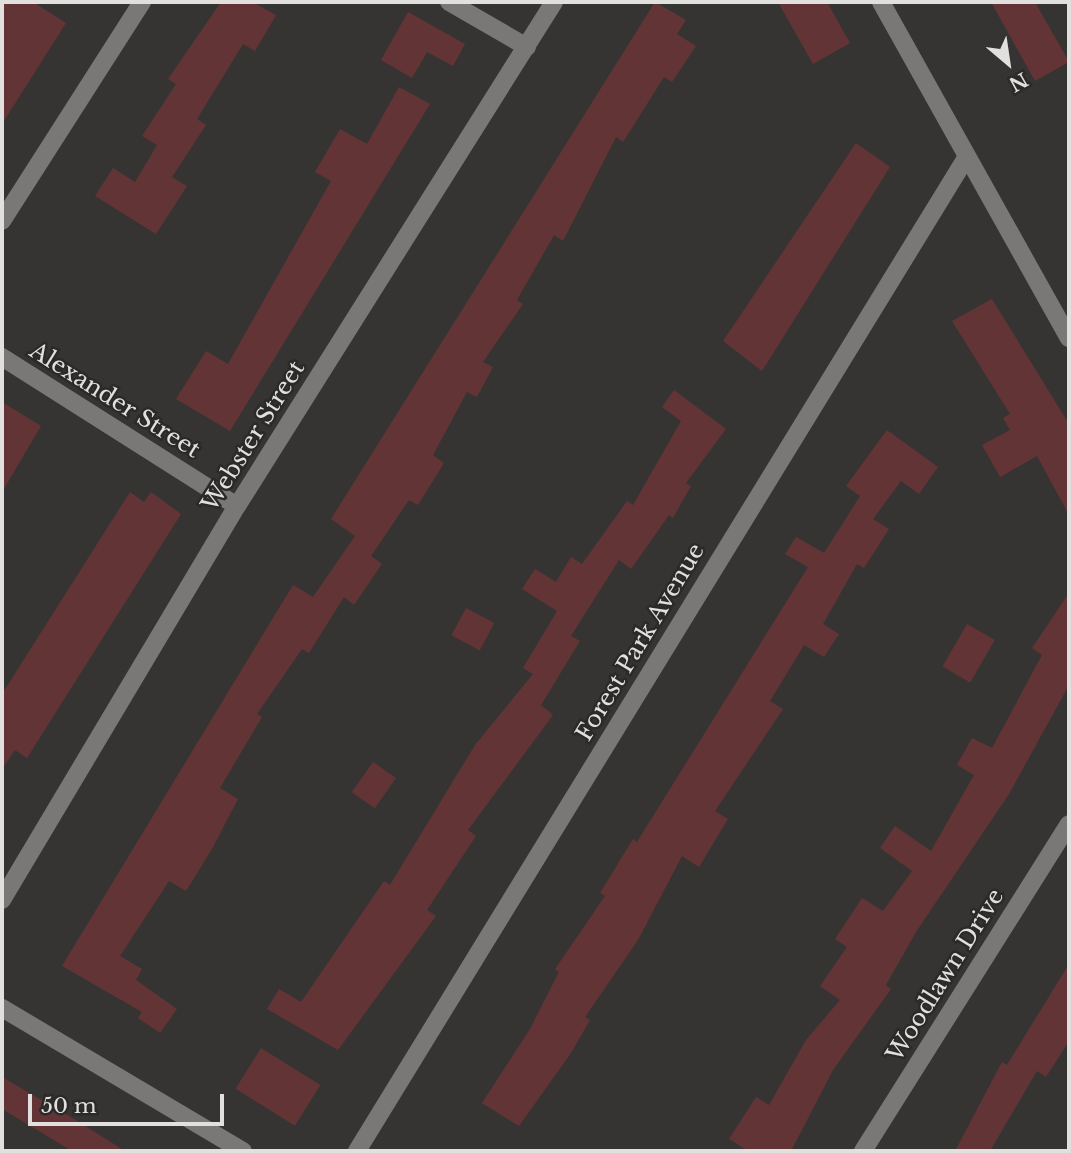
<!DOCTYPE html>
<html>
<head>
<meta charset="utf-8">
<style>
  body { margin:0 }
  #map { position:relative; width:1071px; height:1153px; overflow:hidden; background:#363433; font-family:"Libre Baskerville",serif }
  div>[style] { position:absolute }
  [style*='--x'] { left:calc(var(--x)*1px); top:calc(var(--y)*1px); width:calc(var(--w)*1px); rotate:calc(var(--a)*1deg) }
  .building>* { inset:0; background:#633435; transform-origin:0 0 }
  .minor>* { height:18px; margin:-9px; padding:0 9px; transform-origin:9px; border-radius:9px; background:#797877 }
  span { translate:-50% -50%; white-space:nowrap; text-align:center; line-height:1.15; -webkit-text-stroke:5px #2c2a29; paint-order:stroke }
  .street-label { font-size:23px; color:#e2e0df }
  .frame { position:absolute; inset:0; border:4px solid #e2e0df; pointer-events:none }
  .north { position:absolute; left:973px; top:28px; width:70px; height:70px; -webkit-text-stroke:5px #2c2a29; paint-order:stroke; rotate:151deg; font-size:19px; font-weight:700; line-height:28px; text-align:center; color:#e2e0df }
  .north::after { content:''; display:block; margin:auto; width:24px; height:32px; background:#e2e0df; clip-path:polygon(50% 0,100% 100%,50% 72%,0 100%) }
  .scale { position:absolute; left:28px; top:1094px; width:196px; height:32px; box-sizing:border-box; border:4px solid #e2e0df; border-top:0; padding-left:9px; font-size:21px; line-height:24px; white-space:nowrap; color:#e2e0df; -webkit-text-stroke:5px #2c2a29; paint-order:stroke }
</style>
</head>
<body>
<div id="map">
  <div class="building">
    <i style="clip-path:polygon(2px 2px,33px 2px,66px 23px,2px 124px)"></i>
    <i style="clip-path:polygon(221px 2px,252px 2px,276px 15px,255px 51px,243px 44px,197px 119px,206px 125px,172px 177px,187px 186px,156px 234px,95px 196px,113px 168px,135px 182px,157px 145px,142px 136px,176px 84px,168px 79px)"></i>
    <i style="clip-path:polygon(655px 2px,686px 20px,677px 34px,696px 46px,672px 82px,664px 77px,623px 142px,616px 137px,563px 241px,554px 235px,517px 300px,523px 304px,483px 362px,493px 367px,477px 397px,467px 392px,433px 455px,444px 463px,418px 505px,409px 500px,371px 556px,382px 564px,354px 605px,344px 597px,309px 653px,302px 649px,257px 714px,262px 717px,220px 788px,238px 799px,212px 849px,186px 891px,169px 881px,120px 956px,142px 969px,136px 980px,177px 1009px,160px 1033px,138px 1018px,142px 1012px,62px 966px,293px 585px,313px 597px,355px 536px,331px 519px)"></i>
    <i style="clip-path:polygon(778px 2px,827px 2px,850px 43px,813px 64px)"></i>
    <i style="clip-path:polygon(991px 2px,1035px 2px,1069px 62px,1035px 81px)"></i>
    <i style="clip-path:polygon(408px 12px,465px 44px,453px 66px,427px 52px,412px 78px,381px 60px)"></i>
    <i style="clip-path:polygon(399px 87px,430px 104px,230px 431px,176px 399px,206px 351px,228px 364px,331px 181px,315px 172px,340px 129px,367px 144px)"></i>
    <i style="clip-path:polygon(856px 143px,890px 167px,762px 371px,723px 341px)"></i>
    <i style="clip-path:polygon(992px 299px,1069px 424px,1069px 515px,1037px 456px,1000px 477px,982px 445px,1010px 430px,1003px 418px,1010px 414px,952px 321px)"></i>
    <i style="clip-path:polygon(674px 390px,726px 429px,686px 483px,691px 486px,673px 518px,669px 515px,631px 569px,619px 560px,571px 636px,580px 641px,541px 705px,553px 715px,468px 830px,476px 836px,427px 910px,436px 916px,338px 1050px,267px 1009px,279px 989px,301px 1002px,384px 881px,390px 885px,475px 745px,533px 674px,523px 668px,557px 611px,522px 589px,535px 569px,556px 582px,571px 557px,582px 564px,627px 501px,633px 505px,681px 421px,662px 407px)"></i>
    <i style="clip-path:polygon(2px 402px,41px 426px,2px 492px)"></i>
    <i style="clip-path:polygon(887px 430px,938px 467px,919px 494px,901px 481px,873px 519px,889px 529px,864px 568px,857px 564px,823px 624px,839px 634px,824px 657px,804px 645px,770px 701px,783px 709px,715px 811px,728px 819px,699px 867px,682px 856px,638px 940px,585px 1017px,590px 1020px,571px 1053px,519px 1126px,482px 1103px,530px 1029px,559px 972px,555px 969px,605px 896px,600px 893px,633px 839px,637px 842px,808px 567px,785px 554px,796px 537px,824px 553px,860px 496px,846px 486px)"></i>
    <i style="clip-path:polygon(130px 492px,144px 502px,151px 492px,181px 514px,27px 758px,15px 750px,2px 769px,2px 694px)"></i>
    <i style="clip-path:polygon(1069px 593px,1069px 685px,1009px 794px,916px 932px,886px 985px,891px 989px,833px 1070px,791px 1151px,748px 1151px,729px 1139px,756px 1097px,769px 1105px,806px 1040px,840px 1000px,820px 986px,847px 947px,835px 939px,862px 898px,883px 911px,912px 871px,880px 848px,895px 826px,931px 851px,974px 775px,957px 765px,972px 738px,992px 748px,1042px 655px,1032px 648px)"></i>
    <i style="left:466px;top:608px;width:32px;height:31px;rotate:28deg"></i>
    <i style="left:967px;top:624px;width:32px;height:49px;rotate:30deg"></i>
    <i style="left:373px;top:762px;width:28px;height:37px;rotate:35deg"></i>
    <i style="clip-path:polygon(1069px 964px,1069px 1041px,1046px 1077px,1037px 1071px,990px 1151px,955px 1151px,1002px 1062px,1007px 1065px)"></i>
    <i style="left:261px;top:1048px;width:70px;height:48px;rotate:32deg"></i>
    <i style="clip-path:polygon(2px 1077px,79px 1122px,125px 1151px,72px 1151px,2px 1109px)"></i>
  </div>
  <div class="minor">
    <i style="--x:449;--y:2;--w:90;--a:30"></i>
    <i style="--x:881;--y:2;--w:385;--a:60.8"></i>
    <i style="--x:2;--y:221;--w:260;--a:-57.4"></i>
    <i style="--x:2;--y:357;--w:278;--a:32.4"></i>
    <i style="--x:2;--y:900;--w:459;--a:-59.2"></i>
    <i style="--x:237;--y:506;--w:595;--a:-57.83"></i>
    <i style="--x:2;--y:1008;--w:280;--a:30.7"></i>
    <i style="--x:357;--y:1151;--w:1165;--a:-58.48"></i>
    <i style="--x:863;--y:1151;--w:386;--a:-57.8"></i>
  </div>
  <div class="street-label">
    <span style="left:115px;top:400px;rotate:32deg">Alexander Street</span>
    <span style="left:253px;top:436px;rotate:-58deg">Webster Street</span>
    <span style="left:640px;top:642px;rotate:-59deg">Forest Park Avenue</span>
    <span style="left:945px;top:975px;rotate:-58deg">Woodlawn Drive</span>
  </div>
  <div class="frame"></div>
  <div class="north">N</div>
  <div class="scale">50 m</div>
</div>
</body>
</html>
